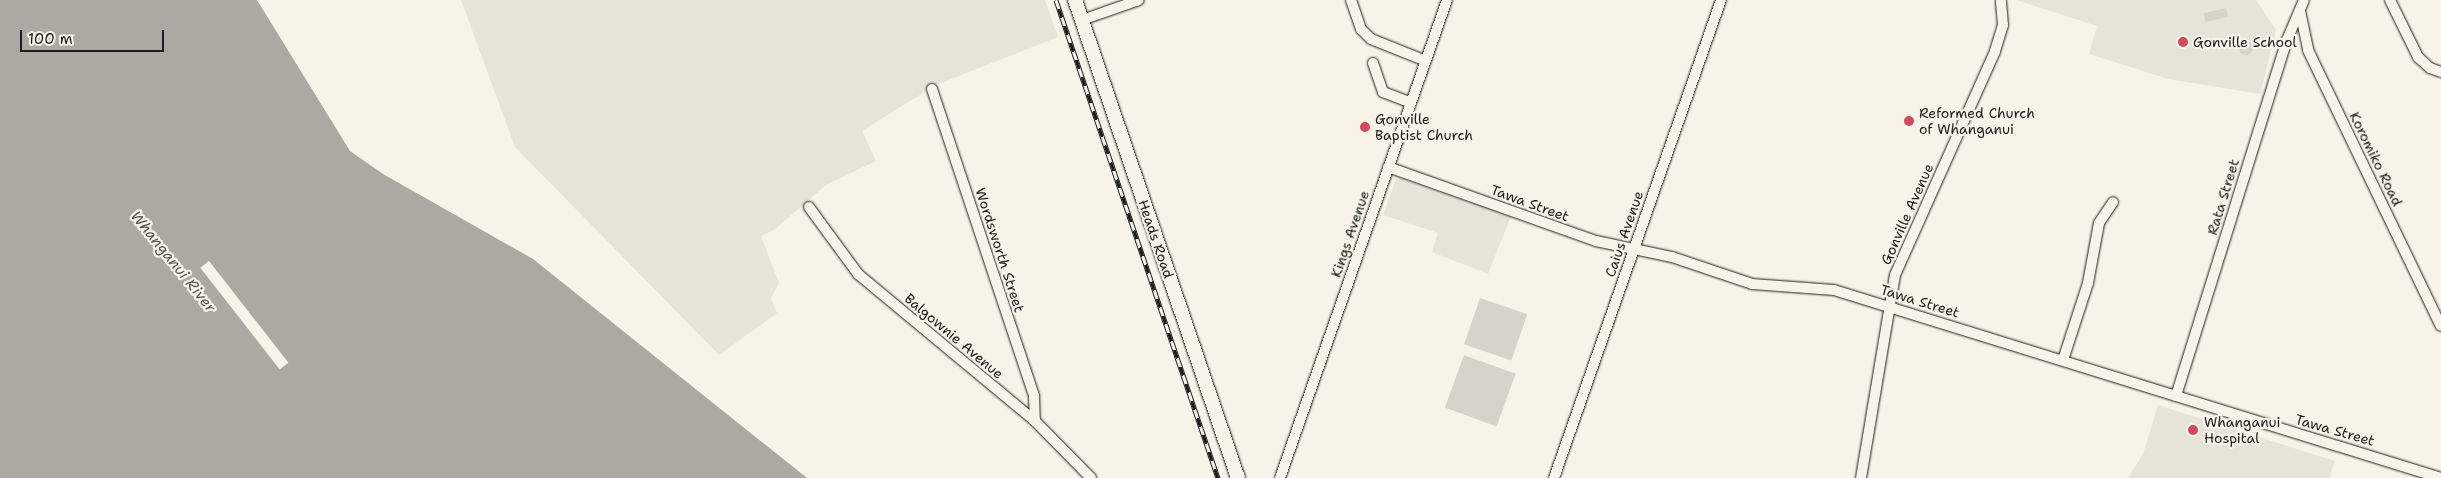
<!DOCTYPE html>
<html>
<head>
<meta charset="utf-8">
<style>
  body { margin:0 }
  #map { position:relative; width:2441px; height:478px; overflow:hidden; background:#f7f3e8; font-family:"Shantell Sans",sans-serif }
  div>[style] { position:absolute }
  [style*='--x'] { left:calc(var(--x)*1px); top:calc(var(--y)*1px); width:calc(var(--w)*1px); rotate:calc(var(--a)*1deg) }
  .built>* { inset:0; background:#e6e3d9 }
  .green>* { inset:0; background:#d7d3cb; transform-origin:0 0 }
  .round { border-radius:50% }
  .water>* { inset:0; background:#aca9a2 }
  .pier>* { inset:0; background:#f7f3e8; transform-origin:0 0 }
  .roads { filter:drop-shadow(0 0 1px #1c1c1c) drop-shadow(0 0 1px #1c1c1c) }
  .minor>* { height:10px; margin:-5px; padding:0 5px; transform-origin:5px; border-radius:5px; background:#f7f3e8 }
  .secondary>* { height:14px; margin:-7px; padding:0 7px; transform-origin:7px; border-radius:7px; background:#f7f3e8 }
  .rail>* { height:5px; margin-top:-2.5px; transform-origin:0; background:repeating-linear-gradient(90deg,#f7f3e8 0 9px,#1c1c1c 0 18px); box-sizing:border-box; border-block:1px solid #1c1c1c }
  .dots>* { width:14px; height:14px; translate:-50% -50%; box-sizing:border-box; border:2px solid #f7f3e8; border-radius:50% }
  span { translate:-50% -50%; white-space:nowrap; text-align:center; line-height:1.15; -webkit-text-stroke:4.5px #f7f3e8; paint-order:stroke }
  .poi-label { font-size:14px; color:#1c1c1c }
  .left { translate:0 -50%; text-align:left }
  .street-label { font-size:14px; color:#1c1c1c }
  .water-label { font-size:15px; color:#565452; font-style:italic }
  .scale { position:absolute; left:20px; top:30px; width:144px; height:22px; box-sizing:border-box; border:2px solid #1c1c1c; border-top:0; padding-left:6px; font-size:15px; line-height:18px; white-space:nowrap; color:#1c1c1c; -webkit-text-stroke:4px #f7f3e8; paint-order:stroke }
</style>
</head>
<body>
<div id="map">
  <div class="built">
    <i style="clip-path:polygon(461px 0,1045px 0,1058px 37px,936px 85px,862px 131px,876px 161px,826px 185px,774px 230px,761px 236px,779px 283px,771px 298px,777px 313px,719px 355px,515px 147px)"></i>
    <i style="clip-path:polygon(2016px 0,2256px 0,2276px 30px,2260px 94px,2168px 79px,2089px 54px,2097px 26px)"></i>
    <i style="clip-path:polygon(1397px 177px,1511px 216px,1488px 274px,1432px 252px,1438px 233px,1383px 215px)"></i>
    <i style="clip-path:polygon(2158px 405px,2335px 461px,2329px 478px,2128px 478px,2143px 454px)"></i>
  </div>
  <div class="green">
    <i style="left:2226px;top:8px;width:9px;height:23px;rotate:77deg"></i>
    <i class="round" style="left:2239px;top:41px;width:14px;height:14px"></i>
    <i style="left:1480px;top:298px;width:50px;height:49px;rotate:19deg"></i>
    <i style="left:1464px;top:355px;width:55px;height:56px;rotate:20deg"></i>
  </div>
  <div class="water">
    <i style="clip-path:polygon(0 0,257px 0,350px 151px,383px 174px,533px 259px,807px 478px,0 478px)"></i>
  </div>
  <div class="pier">
    <i style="left:209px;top:261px;width:129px;height:11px;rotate:52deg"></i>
  </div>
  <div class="roads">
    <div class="minor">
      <i style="--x:1351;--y:0;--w:31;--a:71"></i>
      <i style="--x:1361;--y:29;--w:14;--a:45"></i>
      <i style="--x:1371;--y:39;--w:59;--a:21.8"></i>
      <i style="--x:2390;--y:0;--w:64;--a:63.8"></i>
      <i style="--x:2418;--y:57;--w:16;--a:43"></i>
      <i style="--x:2430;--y:68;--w:12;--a:20"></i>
      <i style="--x:2300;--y:11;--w:40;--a:78"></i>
      <i style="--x:2308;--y:50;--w:306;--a:64.3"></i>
      <i style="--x:1082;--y:20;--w:60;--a:-19.3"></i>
      <i style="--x:1373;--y:63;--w:31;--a:71"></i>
      <i style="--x:1383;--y:92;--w:30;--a:21"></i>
      <i style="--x:932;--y:89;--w:324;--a:71.6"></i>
      <i style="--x:1034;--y:396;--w:25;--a:88"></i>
      <i style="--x:1388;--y:167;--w:221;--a:19.6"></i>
      <i style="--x:1596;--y:241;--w:78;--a:11.9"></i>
      <i style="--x:1672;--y:257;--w:84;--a:18.6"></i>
      <i style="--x:1752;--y:284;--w:82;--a:4.2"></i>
      <i style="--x:1834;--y:290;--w:635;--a:17.21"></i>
      <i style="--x:809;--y:207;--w:83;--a:53.8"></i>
      <i style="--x:858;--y:274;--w:230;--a:39.7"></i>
      <i style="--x:1035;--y:421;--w:80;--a:45.5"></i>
      <i style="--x:2063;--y:360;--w:81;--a:-72"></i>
      <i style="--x:2088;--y:283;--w:61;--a:-79.6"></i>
      <i style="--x:2099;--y:223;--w:25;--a:-56"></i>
      <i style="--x:2176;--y:396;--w:373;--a:-72.7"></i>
      <i style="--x:2287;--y:40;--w:43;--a:-67"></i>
      <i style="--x:1280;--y:478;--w:506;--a:-70.74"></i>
      <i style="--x:1554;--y:478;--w:506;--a:-70.74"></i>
      <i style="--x:1861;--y:478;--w:206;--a:-80.5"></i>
      <i style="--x:1895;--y:275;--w:245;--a:-65.9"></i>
      <i style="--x:1995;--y:51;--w:27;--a:-73"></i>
      <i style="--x:2003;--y:25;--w:25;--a:-95"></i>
    </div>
    <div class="secondary">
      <i style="--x:1075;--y:0;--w:505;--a:71.17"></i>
    </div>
  </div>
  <div class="rail">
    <i style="--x:1056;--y:0;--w:505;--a:71.28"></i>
  </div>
  <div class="dots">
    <i style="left:2183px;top:42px;background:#d1495b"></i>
    <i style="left:1909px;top:121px;background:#d1495b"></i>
    <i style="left:1365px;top:127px;background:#d1495b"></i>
    <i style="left:2193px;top:430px;background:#d1495b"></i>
  </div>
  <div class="poi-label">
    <span class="left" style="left:2193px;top:42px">Gonville School</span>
    <span class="left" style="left:1919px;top:121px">Reformed Church<br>of Whanganui</span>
    <span class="left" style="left:1375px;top:127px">Gonville<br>Baptist Church</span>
    <span class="left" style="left:2204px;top:430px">Whanganui<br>Hospital</span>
  </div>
  <div class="street-label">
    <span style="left:2376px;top:159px;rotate:64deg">Koromiko Road</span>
    <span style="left:2223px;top:197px;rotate:-73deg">Rata Street</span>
    <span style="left:1530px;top:203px;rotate:20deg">Tawa Street</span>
    <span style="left:1907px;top:214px;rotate:-66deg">Gonville Avenue</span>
    <span style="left:1350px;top:234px;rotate:-71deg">Kings Avenue</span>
    <span style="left:1624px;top:234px;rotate:-71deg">Caius Avenue</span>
    <span style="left:1156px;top:239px;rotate:71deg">Heads Road</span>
    <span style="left:1000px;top:250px;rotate:72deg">Wordsworth Street</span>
    <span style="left:1920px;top:301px;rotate:17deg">Tawa Street</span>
    <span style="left:954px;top:336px;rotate:40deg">Balgownie Avenue</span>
    <span style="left:2335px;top:430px;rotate:16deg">Tawa Street</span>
  </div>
  <div class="water-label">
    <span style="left:173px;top:262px;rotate:51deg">Whanganui River</span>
  </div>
  <div class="scale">100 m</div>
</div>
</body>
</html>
